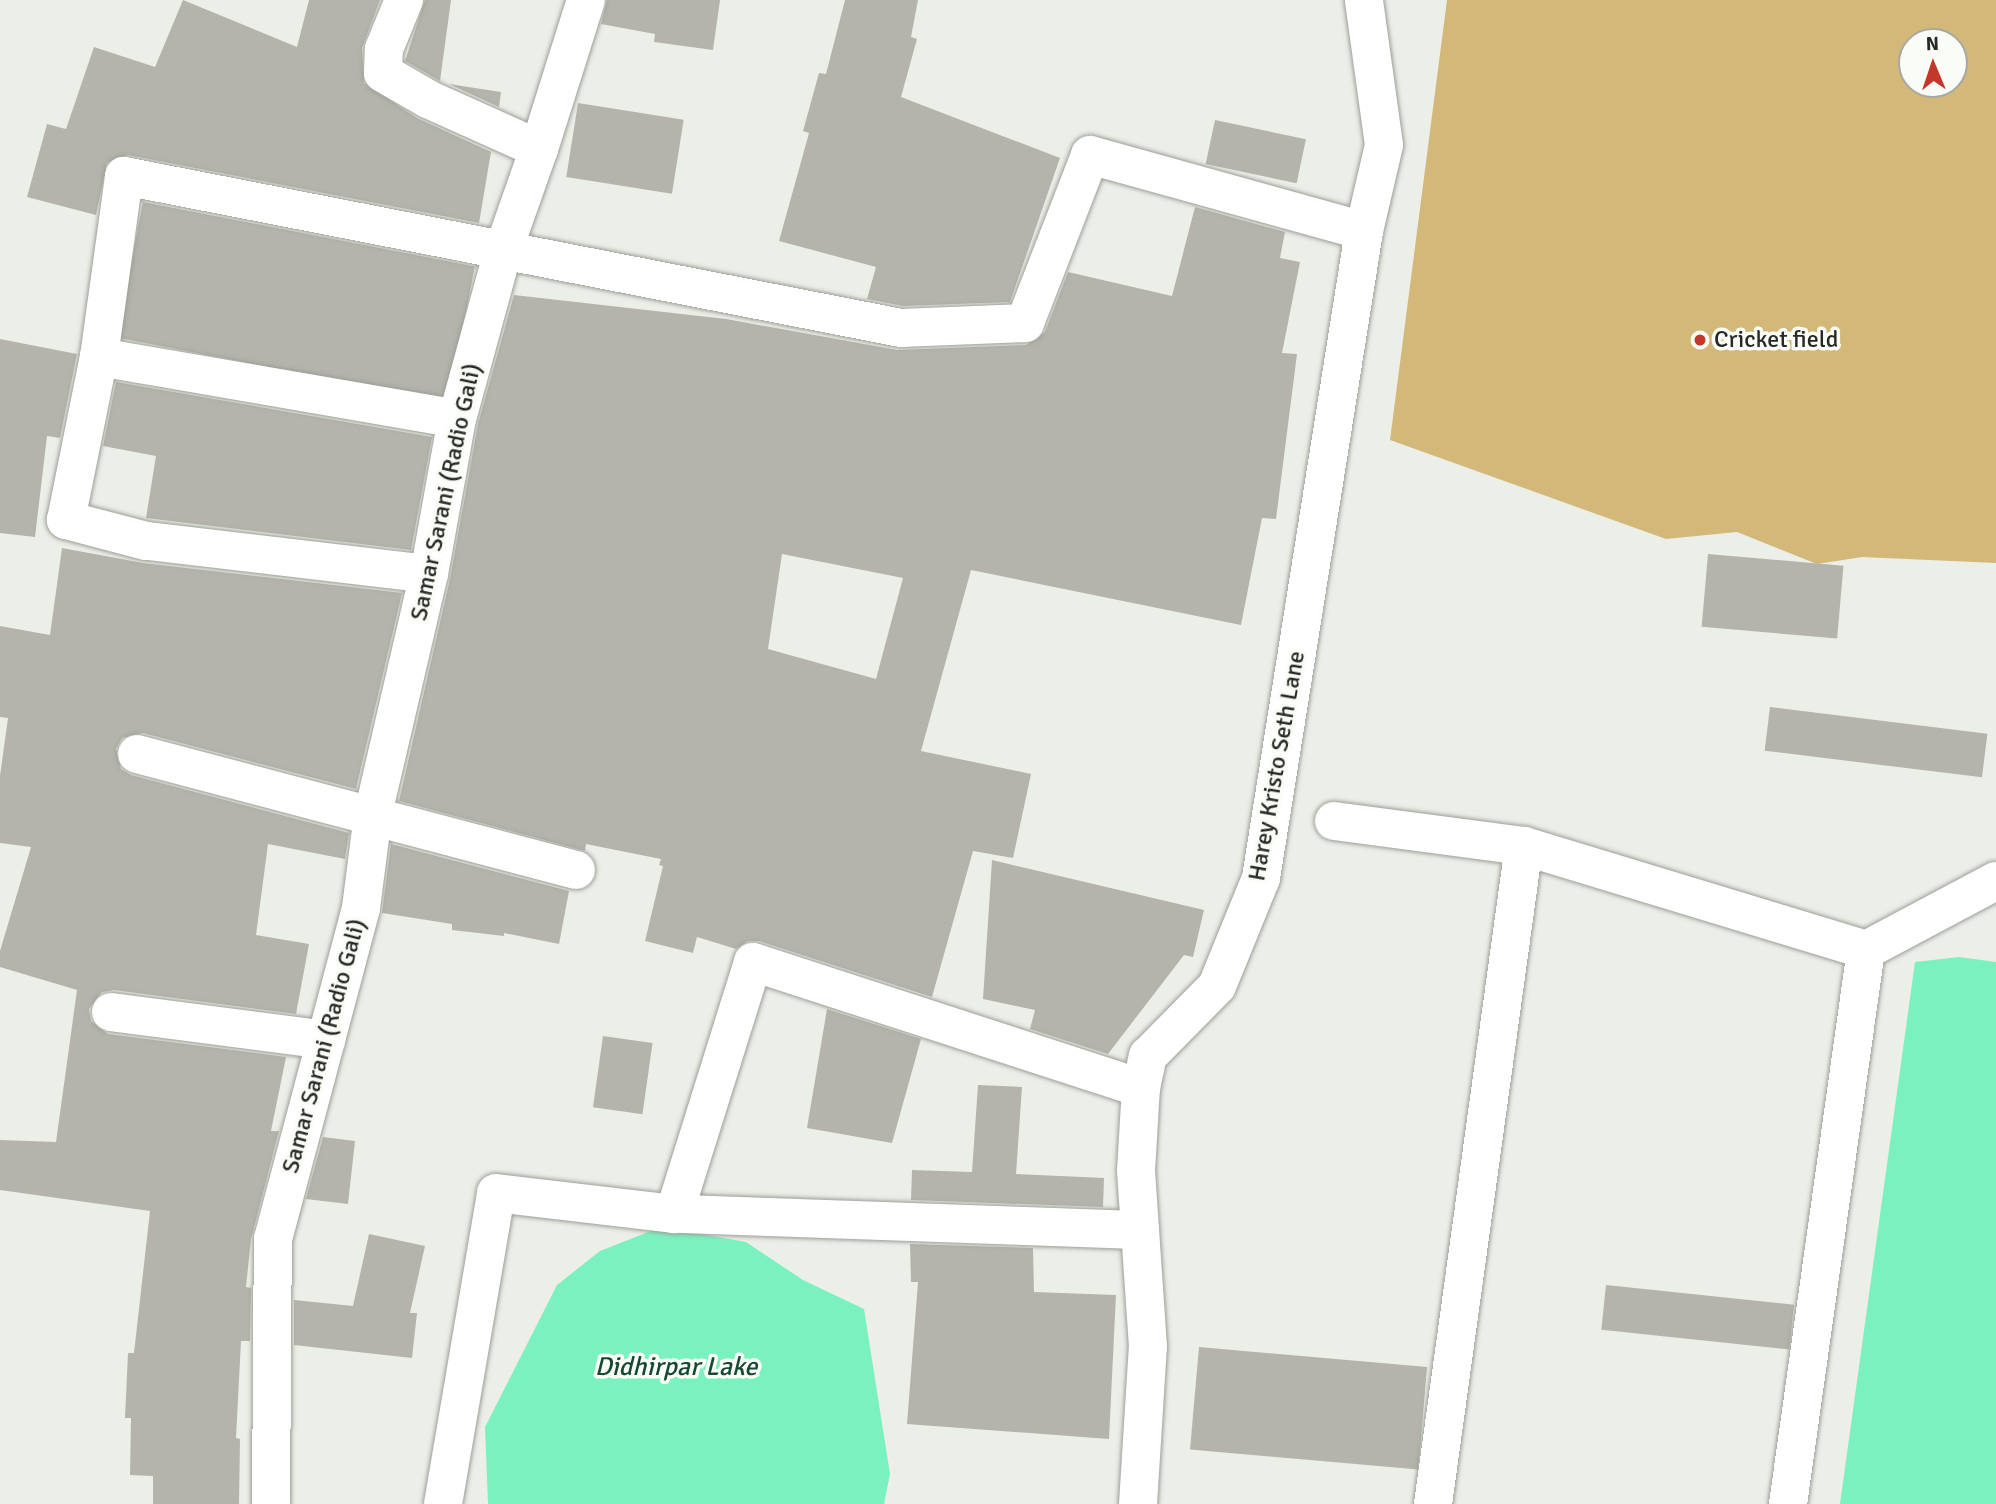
<!DOCTYPE html>
<html>
<head>
<meta charset="utf-8">
<style>
  body { margin:0 }
  #map { position:relative; width:1996px; height:1504px; overflow:hidden; background:#ecefe8; font-family:Signika,sans-serif }
  div>[style] { position:absolute }
  [style*='--x'] { left:calc(var(--x)*1px); top:calc(var(--y)*1px); width:calc(var(--w)*1px); rotate:calc(var(--a)*1deg) }
  .green>* { inset:0; background:#d3b87a }
  .water>* { inset:0; background:#7cf1c0 }
  .building>* { inset:0; background:#b4b4ac; transform-origin:0 0 }
  .roads { filter:drop-shadow(0 0 2px #9c9f98) drop-shadow(0 0 2px #9c9f98) }
  .minor>* { height:38px; margin:-19px; padding:0 19px; transform-origin:19px; border-radius:19px; background:#fff }
  .dots>* { width:19px; height:19px; translate:-50% -50%; box-sizing:border-box; border:4px solid #fafdf5; border-radius:50% }
  span { translate:-50% -50%; white-space:nowrap; text-align:center; line-height:1.15; -webkit-text-stroke:7px #fafdf5; paint-order:stroke }
  .poi-label { font-size:24px; color:#282926 }
  .left { translate:0 -50%; text-align:left }
  .street-label { font-size:24px; color:#282926 }
  .water-label { font-size:26px; color:#164835; font-style:italic }
  .north { position:absolute; left:1898px; top:28px; width:70px; height:70px; box-sizing:border-box; background:#fafdf5; border:2px solid #a6a8a2; border-radius:50%; rotate:358deg; font-size:19px; font-weight:700; line-height:28px; text-align:center; color:#282926 }
  .north::after { content:''; display:block; margin:auto; width:24px; height:32px; background:#c4372b; clip-path:polygon(50% 0,100% 100%,50% 72%,0 100%) }
</style>
</head>
<body>
<div id="map">
  <div class="green">
    <i style="clip-path:polygon(evenodd,1447px 0,1996px 0,1996px 563px,1862px 557px,1817px 564px,1737px 532px,1666px 539px,1390px 440px,1447px 0,1912px 42px,1954px 42px,1954px 84px,1912px 84px,1912px 42px)"></i>
  </div>
  <div class="water">
    <i style="clip-path:polygon(1959px 957px,1996px 962px,1996px 1504px,1840px 1504px,1915px 962px)"></i>
    <i style="clip-path:polygon(661px 1227px,746px 1242px,803px 1280px,864px 1309px,890px 1474px,884px 1504px,488px 1504px,485px 1427px,557px 1285px,600px 1251px)"></i>
  </div>
  <div class="building">
    <i style="clip-path:polygon(183px 0,297px 47px,309px 0,380px 0,362px 48px,364px 83px,417px 118px,491px 152px,479px 223px,128px 155px,107px 163px,96px 215px,27px 197px,47px 124px,66px 129px,94px 47px,155px 67px)"></i>
    <i style="clip-path:polygon(425px 0,451px 0,440px 81px,405px 61px)"></i>
    <i style="clip-path:polygon(607px 0,720px 0,713px 50px,654px 42px,655px 34px,601px 24px)"></i>
    <i style="clip-path:polygon(845px 0,918px 0,911px 37px,917px 39px,901px 97px,1060px 158px,1010px 302px,903px 306px,867px 299px,876px 267px,779px 241px,809px 133px,803px 131px,819px 73px,826px 74px)"></i>
    <i style="clip-path:polygon(449px 84px,501px 92px,499px 107px)"></i>
    <i style="left:578px;top:103px;width:107px;height:75px;rotate:9deg"></i>
    <i style="left:1215px;top:120px;width:93px;height:45px;rotate:12deg"></i>
    <i style="left:143px;top:202px;width:338px;height:138px;rotate:11deg"></i>
    <i style="clip-path:polygon(evenodd,1195px 207px,1285px 232px,1280px 258px,1300px 262px,1282px 353px,1297px 354px,1276px 519px,1262px 518px,1241px 625px,971px 570px,921px 751px,1031px 774px,1013px 858px,973px 851px,932px 997px,759px 941px,748px 941px,736px 949px,697px 937px,693px 953px,645px 941px,663px 866px,659px 865px,661px 859px,586px 844px,585px 851px,399px 801px,450px 579px,478px 424px,514px 295px,726px 319px,897px 350px,1026px 345px,1045px 332px,1068px 272px,1172px 296px,1195px 207px,782px 554px,903px 578px,876px 679px,768px 649px,782px 554px)"></i>
    <i style="clip-path:polygon(0 339px,77px 354px,60px 438px,47px 436px,35px 537px,0 533px)"></i>
    <i style="clip-path:polygon(116px 382px,432px 437px,411px 550px,146px 518px,156px 456px,103px 446px)"></i>
    <i style="clip-path:polygon(62px 548px,143px 563px,402px 593px,356px 789px,143px 733px,122px 738px,116px 749px,121px 769px,131px 775px,349px 833px,345px 859px,268px 844px,256px 935px,309px 944px,296px 1014px,114px 990px,102px 992px,89px 1009px,91px 1021px,108px 1034px,286px 1057px,271px 1131px,279px 1131px,251px 1239px,246px 1287px,251px 1288px,250px 1341px,241px 1341px,236px 1438px,240px 1439px,239px 1504px,153px 1504px,153px 1476px,130px 1475px,131px 1418px,125px 1418px,128px 1353px,134px 1353px,150px 1211px,0 1190px,0 1140px,56px 1142px,77px 990px,0 967px,0 951px,31px 847px,0 843px,0 776px,8px 718px,0 717px,0 626px,50px 635px)"></i>
    <i style="left:1708px;top:554px;width:136px;height:73px;rotate:5deg"></i>
    <i style="left:1770px;top:707px;width:219px;height:44px;rotate:7deg"></i>
    <i style="clip-path:polygon(391px 844px,569px 891px,559px 944px,504px 933px,504px 936px,452px 930px,452px 924px,382px 913px)"></i>
    <i style="clip-path:polygon(992px 860px,1204px 910px,1193px 957px,1184px 955px,1108px 1054px,1030px 1029px,1035px 1010px,983px 999px)"></i>
    <i style="clip-path:polygon(827px 1009px,921px 1039px,892px 1143px,807px 1128px)"></i>
    <i style="left:603px;top:1036px;width:50px;height:72px;rotate:8deg"></i>
    <i style="clip-path:polygon(978px 1085px,1022px 1087px,1016px 1174px,1104px 1178px,1103px 1207px,911px 1200px,912px 1170px,972px 1172px)"></i>
    <i style="clip-path:polygon(323px 1137px,355px 1141px,348px 1204px,306px 1199px)"></i>
    <i style="clip-path:polygon(369px 1234px,425px 1246px,410px 1313px,417px 1313px,412px 1358px,294px 1345px,294px 1300px,353px 1306px)"></i>
    <i style="clip-path:polygon(910px 1244px,1033px 1248px,1034px 1292px,1116px 1295px,1109px 1439px,907px 1424px,918px 1282px,911px 1282px)"></i>
    <i style="left:1606px;top:1285px;width:189px;height:45px;rotate:6deg"></i>
    <i style="left:1199px;top:1347px;width:229px;height:103px;rotate:5deg"></i>
  </div>
  <div class="roads">
    <div class="minor">
      <i style="--x:539;--y:149;--w:156;--a:-72.5"></i>
      <i style="--x:99;--y:357;--w:363;--a:9.8"></i>
      <i style="--x:429;--y:574;--w:285;--a:-173.3"></i>
      <i style="--x:146;--y:541;--w:83;--a:-165.3"></i>
      <i style="--x:66;--y:520;--w:166;--a:-78.6"></i>
      <i style="--x:99;--y:357;--w:183;--a:-82.1"></i>
      <i style="--x:124;--y:176;--w:792;--a:11.07"></i>
      <i style="--x:901;--y:328;--w:124;--a:-2.3"></i>
      <i style="--x:1025;--y:323;--w:180;--a:-68.8"></i>
      <i style="--x:1090;--y:155;--w:284;--a:15.5"></i>
      <i style="--x:137;--y:754;--w:454;--a:14.8"></i>
      <i style="--x:1334;--y:821;--w:192;--a:7.5"></i>
      <i style="--x:1524;--y:846;--w:357;--a:16.9"></i>
      <i style="--x:111;--y:1012;--w:217;--a:7.4"></i>
      <i style="--x:1140;--y:1230;--w:466;--a:-178"></i>
      <i style="--x:674;--y:1214;--w:264;--a:-72.6"></i>
      <i style="--x:753;--y:962;--w:408;--a:18"></i>
      <i style="--x:271;--y:1504;--w:265;--a:-89.6"></i>
      <i style="--x:273;--y:1239;--w:342;--a:-75.1"></i>
      <i style="--x:361;--y:908;--w:95;--a:-82.7"></i>
      <i style="--x:373;--y:814;--w:246;--a:-76.9"></i>
      <i style="--x:429;--y:574;--w:158;--a:-79.8"></i>
      <i style="--x:457;--y:419;--w:174;--a:-74.7"></i>
      <i style="--x:503;--y:251;--w:108;--a:-70.6"></i>
      <i style="--x:539;--y:149;--w:122;--a:-155.8"></i>
      <i style="--x:428;--y:99;--w:52;--a:-150"></i>
      <i style="--x:383;--y:73;--w:24;--a:-88"></i>
      <i style="--x:384;--y:49;--w:53;--a:-67.8"></i>
      <i style="--x:443;--y:1504;--w:315;--a:-80.3"></i>
      <i style="--x:496;--y:1193;--w:179;--a:6.7"></i>
      <i style="--x:1138;--y:1504;--w:157;--a:-86.4"></i>
      <i style="--x:1148;--y:1347;--w:176;--a:-93.9"></i>
      <i style="--x:1136;--y:1171;--w:83;--a:-86.6"></i>
      <i style="--x:1141;--y:1088;--w:33;--a:-78"></i>
      <i style="--x:1148;--y:1056;--w:98;--a:-45.4"></i>
      <i style="--x:1217;--y:986;--w:117;--a:-67.8"></i>
      <i style="--x:1261;--y:878;--w:655;--a:-80.95"></i>
      <i style="--x:1364;--y:231;--w:88;--a:-76.9"></i>
      <i style="--x:1384;--y:145;--w:146;--a:-97.9"></i>
      <i style="--x:1433;--y:1504;--w:664;--a:-82.13"></i>
      <i style="--x:1788;--y:1504;--w:559;--a:-81.99"></i>
      <i style="--x:1866;--y:950;--w:147;--a:-28"></i>
    </div>
  </div>
  <div class="dots">
    <i style="left:1700px;top:340px;background:#c4372b"></i>
  </div>
  <div class="poi-label">
    <span class="left" style="left:1714px;top:340px">Cricket field</span>
  </div>
  <div class="street-label">
    <span style="left:446px;top:492px;rotate:-78deg">Samar Sarani (Radio Gali)</span>
    <span style="left:1277px;top:766px;rotate:-80deg">Harey Kristo Seth Lane</span>
    <span style="left:324px;top:1046px;rotate:-75deg">Samar Sarani (Radio Gali)</span>
  </div>
  <div class="water-label">
    <span style="left:676px;top:1368px">Didhirpar Lake</span>
  </div>
  <div class="north">N</div>
</div>
</body>
</html>
